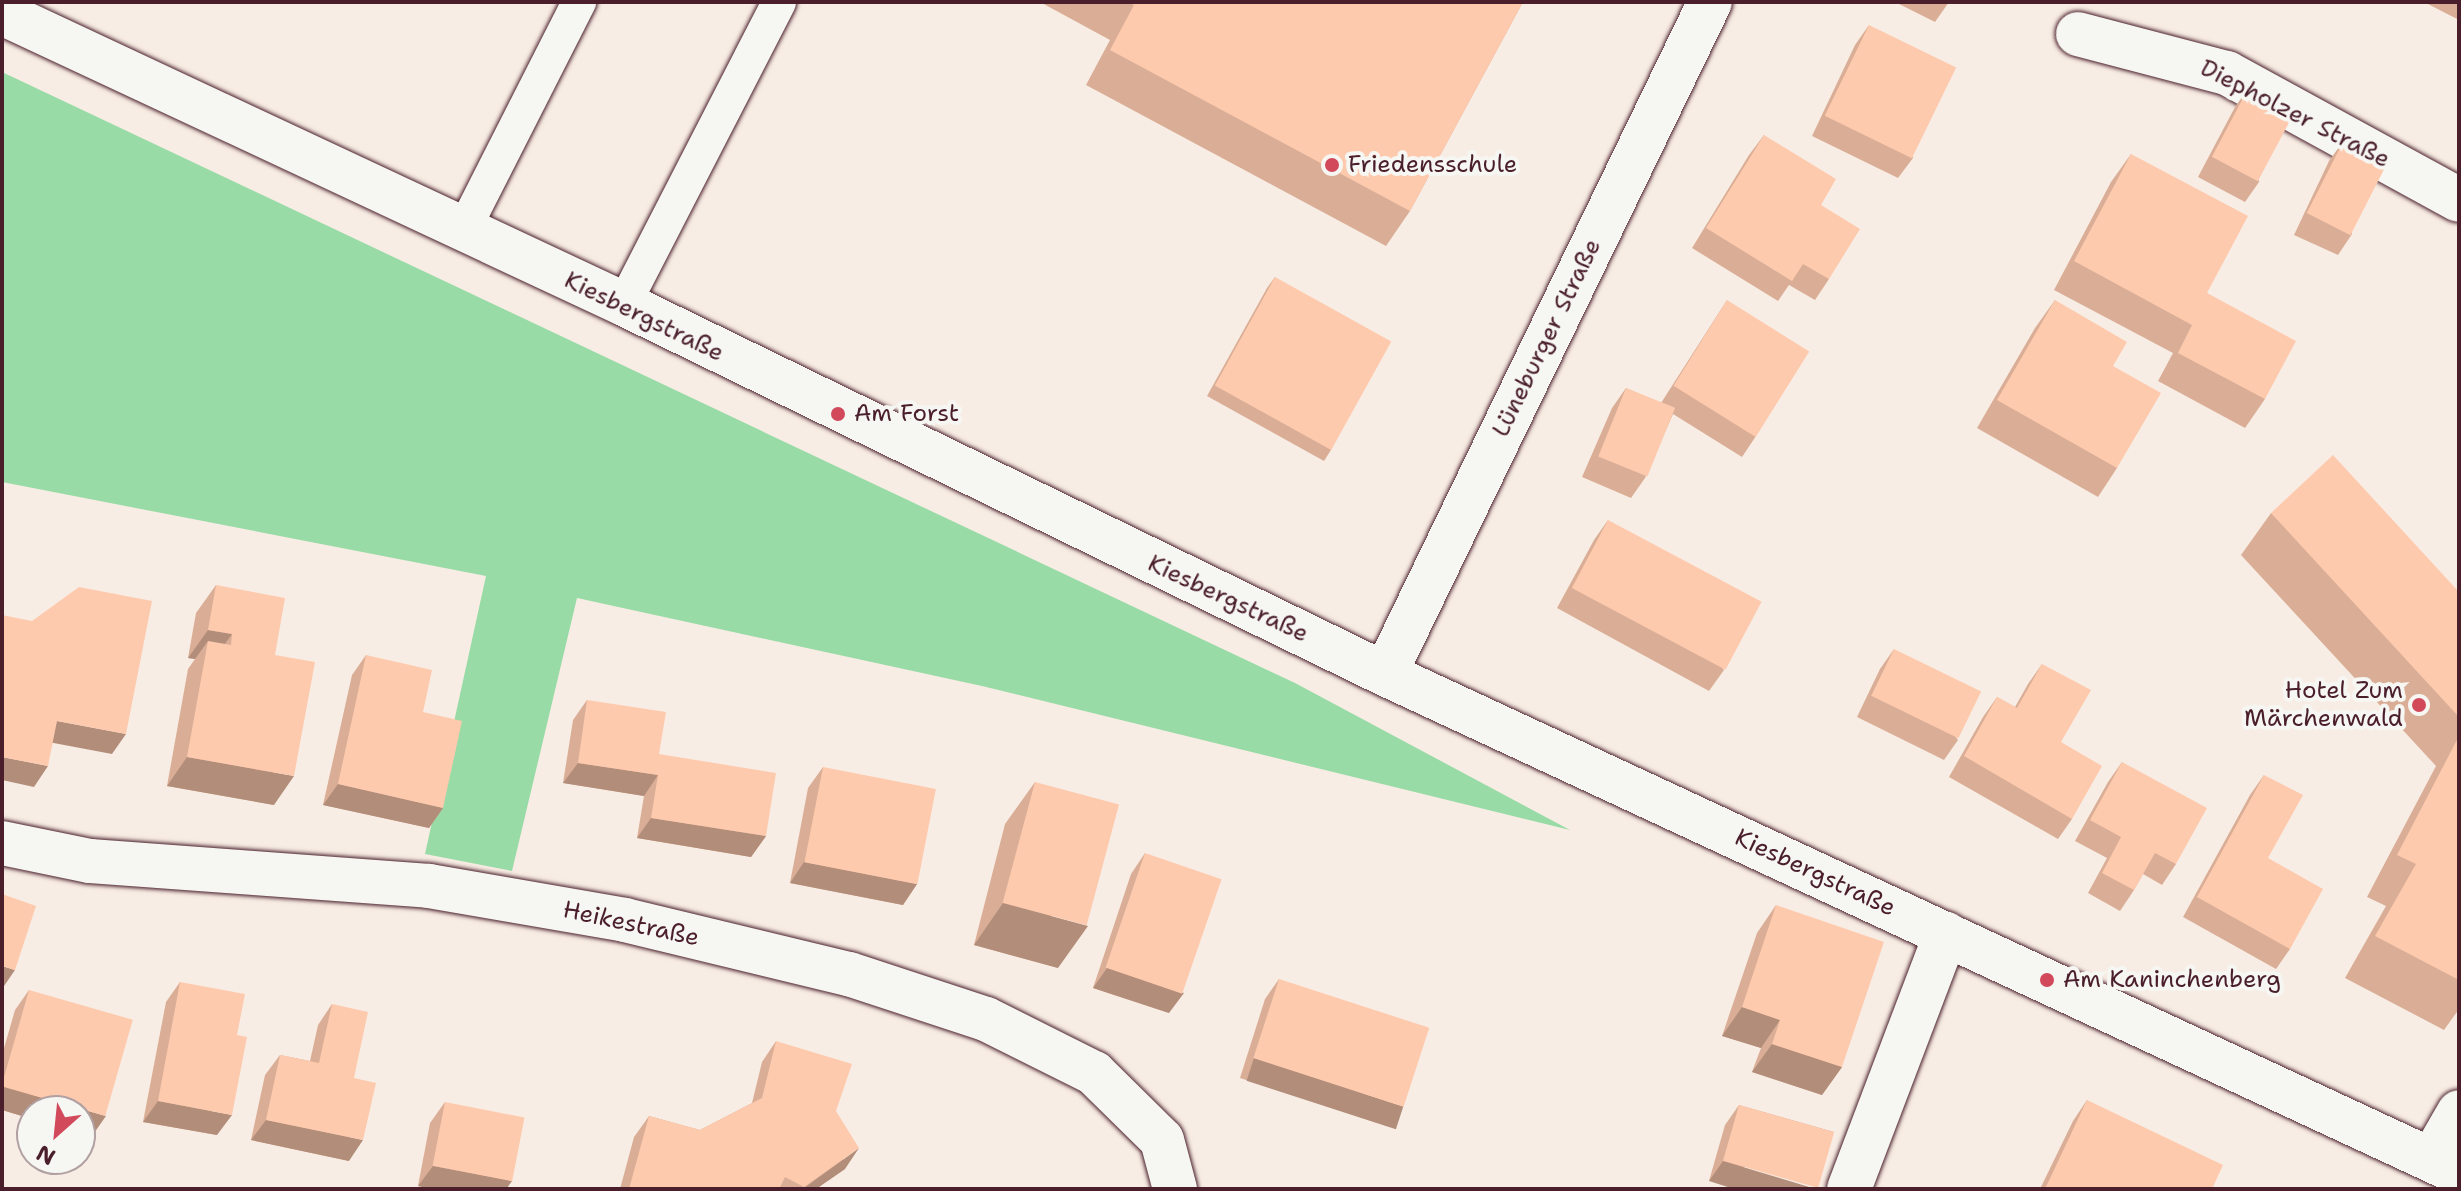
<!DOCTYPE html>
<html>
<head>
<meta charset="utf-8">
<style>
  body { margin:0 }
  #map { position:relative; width:2461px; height:1191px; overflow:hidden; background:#f8ede4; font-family:"Shantell Sans",sans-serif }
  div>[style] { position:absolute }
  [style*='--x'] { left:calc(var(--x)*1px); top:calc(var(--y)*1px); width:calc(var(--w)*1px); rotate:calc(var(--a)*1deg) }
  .green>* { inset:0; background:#98dba6 }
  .roads { filter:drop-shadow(0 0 2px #4a1f2b) drop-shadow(0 0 2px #4a1f2b) }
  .service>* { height:34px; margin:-17px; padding:0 17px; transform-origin:17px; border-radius:17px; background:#f6f6f2 }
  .minor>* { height:44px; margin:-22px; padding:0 22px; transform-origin:22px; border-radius:22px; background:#f6f6f2 }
  .tertiary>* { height:44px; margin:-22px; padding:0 22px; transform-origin:22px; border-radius:22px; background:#f6f6f2 }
  .wall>* { inset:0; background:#daae96 }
  .shaded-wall>* { inset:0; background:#b28d7a; transform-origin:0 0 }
  .building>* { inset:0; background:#fecaae; transform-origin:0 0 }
  .dots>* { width:22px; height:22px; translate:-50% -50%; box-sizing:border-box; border:4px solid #f6f6f2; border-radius:50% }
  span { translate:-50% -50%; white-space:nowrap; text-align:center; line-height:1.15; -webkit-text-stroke:8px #f6f6f2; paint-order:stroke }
  .street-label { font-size:24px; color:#4a1f2b }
  .poi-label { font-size:24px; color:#4a1f2b }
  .left { translate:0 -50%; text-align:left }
  .right { translate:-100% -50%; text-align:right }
  .frame { position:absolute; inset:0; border:4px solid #4a1f2b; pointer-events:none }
  .north { position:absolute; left:16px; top:1095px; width:80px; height:80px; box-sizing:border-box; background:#f6f6f2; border:2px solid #b1a0a2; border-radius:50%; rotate:207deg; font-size:22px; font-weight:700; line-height:32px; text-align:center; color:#4a1f2b }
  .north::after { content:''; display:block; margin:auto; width:28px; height:36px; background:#d1495b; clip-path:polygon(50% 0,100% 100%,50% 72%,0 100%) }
</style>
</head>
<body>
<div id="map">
  <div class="green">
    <i style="clip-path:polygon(2px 72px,1295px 683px,1570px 830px,982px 686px,577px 598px,512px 871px,425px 854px,486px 576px,2px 482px)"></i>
  </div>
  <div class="roads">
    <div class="service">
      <i style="--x:463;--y:231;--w:257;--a:-63.1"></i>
      <i style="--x:624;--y:304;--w:339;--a:-62.8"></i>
    </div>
    <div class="minor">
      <i style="--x:2078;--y:34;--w:154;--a:14.7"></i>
      <i style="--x:2227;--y:73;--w:264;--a:28.7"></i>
      <i style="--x:1385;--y:674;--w:746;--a:-64.19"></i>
      <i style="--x:2;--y:843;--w:90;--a:11.6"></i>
      <i style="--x:90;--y:861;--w:340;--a:4.2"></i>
      <i style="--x:429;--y:886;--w:199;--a:9.8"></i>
      <i style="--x:625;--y:920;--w:230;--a:13.6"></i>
      <i style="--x:849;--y:974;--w:144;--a:18.2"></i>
      <i style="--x:986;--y:1019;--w:121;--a:26.6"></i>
      <i style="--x:1094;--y:1073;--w:95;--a:44.6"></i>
      <i style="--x:1162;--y:1140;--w:51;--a:75.1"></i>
      <i style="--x:2432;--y:1159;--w:54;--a:-60.1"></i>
      <i style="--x:1849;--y:1189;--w:273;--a:-69.2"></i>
    </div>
    <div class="tertiary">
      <i style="--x:2;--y:13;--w:687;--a:25.07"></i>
      <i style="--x:624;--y:304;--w:846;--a:25.93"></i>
      <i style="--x:1385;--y:674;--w:1184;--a:24.92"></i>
    </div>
  </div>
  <div class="wall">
    <i style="clip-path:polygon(1040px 2px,1523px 2px,1410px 211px,1386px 246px,1086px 85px,1110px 40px)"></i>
    <i style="clip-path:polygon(1895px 2px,1949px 2px,1935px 22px)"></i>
    <i style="clip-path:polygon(2424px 2px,2459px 2px,2459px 20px)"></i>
    <i style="clip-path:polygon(1869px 25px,1913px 158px,1898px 178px,1812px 136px,1855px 45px)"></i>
    <i style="clip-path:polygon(2249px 87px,2259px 182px,2245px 202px,2198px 177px,2235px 107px)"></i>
    <i style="clip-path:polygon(1764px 135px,1821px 205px,1829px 279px,1815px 300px,1789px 285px,1778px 301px,1692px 248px,1749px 155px)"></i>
    <i style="clip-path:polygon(2344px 140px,2352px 234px,2338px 255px,2294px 235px,2329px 161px)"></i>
    <i style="clip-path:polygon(2131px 154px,2265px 399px,2245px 428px,2158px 381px,2173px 353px,2054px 290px,2111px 182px)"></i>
    <i style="clip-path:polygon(1275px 277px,1331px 450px,1324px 461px,1207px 396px,1267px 288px)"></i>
    <i style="clip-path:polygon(1727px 300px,1756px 436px,1742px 457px,1673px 414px,1645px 478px,1631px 498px,1582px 477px,1612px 408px,1626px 388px,1661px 403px)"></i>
    <i style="clip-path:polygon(2055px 300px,2113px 366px,2117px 468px,2098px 497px,1977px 428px,2035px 328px)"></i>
    <i style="clip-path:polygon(2271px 513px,2459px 592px,2459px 1009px,2444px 1030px,2345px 978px,2386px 906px,2367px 897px,2436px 766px,2241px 555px)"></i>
    <i style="clip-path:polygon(1608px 520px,1724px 670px,1709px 691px,1557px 608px,1594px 540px)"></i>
    <i style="clip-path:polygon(216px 585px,275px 655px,274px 805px,167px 786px,188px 669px,195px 659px,188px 658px,196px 613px)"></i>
    <i style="clip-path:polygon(1894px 649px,1958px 740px,1944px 760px,1857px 717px,1880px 669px)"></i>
    <i style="clip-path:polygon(366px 655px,423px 712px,443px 808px,429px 828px,323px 805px,352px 675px)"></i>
    <i style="clip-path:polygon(2042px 664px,2061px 742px,2072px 819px,2058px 839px,1949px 777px,1983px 717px,1997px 697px,2015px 707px,2028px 684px)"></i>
    <i style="clip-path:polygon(587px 700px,766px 836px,751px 857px,637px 838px,644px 796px,563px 783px,573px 720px)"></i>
    <i style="clip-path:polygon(2122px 762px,2176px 864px,2162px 885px,2143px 874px,2134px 890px,2120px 911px,2088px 893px,2107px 858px,2075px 841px,2108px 782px)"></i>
    <i style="clip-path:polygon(823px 767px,917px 884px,903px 905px,790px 883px,808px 788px)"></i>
    <i style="clip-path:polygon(2264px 775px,2268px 858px,2290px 949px,2276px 969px,2183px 917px,2250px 795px)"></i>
    <i style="clip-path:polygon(1035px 782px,1058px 968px,974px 945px,1005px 824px)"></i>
    <i style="clip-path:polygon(1145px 853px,1169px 1013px,1093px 988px,1131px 874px)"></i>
    <i style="clip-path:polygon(1776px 905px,1842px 1067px,1822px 1095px,1752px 1072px,1761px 1048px,1722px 1036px,1757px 933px)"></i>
    <i style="clip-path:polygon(1279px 979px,1390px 1127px,1240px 1078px,1265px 999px)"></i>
    <i style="clip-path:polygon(180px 982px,217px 1135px,143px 1122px,166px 1002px)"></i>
    <i style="clip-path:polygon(29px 990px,92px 1136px,80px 1133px,80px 1111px,32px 1119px,2px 1110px,2px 1055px,15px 1010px)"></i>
    <i style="clip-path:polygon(332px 1004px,354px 1078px,349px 1161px,251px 1140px,265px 1075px,280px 1055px,310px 1061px,318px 1025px)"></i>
    <i style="clip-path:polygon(776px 1041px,836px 1111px,845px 1169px,816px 1189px,620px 1189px,634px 1137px,649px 1116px,700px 1130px,752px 1103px,762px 1062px)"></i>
    <i style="clip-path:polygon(2087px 1100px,2212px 1189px,2040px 1189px,2073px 1121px)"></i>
    <i style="clip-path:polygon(445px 1102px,512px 1181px,506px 1189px,432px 1189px,418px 1186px,430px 1123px)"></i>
    <i style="clip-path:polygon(1739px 1105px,1834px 1132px,1709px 1181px,1725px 1125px)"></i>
  </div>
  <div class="shaded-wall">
    <i style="clip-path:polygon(208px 630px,232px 634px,212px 662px,208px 641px,195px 659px,188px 658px)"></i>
    <i style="clip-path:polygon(57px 721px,126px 734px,112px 754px,43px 741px)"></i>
    <i style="clip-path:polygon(2px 757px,48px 766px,34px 787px,2px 780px)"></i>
    <i style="clip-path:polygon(187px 757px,294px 776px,274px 805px,167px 786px)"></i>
    <i style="clip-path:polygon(578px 763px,658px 775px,644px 796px,563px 783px)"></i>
    <i style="clip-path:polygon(338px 784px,443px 808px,429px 828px,323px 805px)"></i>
    <i style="clip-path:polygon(651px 818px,766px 836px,751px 857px,637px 838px)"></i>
    <i style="clip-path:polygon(804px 862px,917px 884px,903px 905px,790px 883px)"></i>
    <i style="clip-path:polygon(1003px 903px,1088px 926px,1058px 968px,974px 945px)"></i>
    <i style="clip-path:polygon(2px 966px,15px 970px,2px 989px)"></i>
    <i style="clip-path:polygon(1107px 968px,1184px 993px,1169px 1013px,1093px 988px)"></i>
    <i style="clip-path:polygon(1742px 1007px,1780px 1020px,1761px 1048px,1722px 1036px)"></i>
    <i style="clip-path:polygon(1772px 1044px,1842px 1067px,1822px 1095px,1752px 1072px)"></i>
    <i style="left:1254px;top:1058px;width:157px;height:24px;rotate:18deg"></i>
    <i style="clip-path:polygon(2px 1086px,106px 1116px,92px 1136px,80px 1133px,80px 1111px,32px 1111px,32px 1119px,2px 1110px)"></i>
    <i style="clip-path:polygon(158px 1101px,232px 1115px,217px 1135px,143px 1122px)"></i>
    <i style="clip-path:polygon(266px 1120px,363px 1140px,349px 1161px,251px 1140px)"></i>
    <i style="clip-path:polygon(859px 1148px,845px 1169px,816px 1189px,803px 1189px)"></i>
    <i style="clip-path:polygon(1723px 1161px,1816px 1189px,1734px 1189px,1709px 1181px)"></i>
    <i style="clip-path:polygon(433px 1166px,512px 1181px,506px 1189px,432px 1189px,418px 1186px)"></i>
  </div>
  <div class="building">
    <i style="clip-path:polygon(1128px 2px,1523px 2px,1410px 211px,1110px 50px,1134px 5px)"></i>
    <i style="left:1869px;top:25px;width:97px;height:101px;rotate:26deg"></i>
    <i style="left:2249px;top:87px;width:52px;height:79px;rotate:28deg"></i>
    <i style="clip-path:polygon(1764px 135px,1836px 179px,1821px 205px,1860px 229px,1829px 279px,1803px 264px,1792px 281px,1706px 228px)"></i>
    <i style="left:2344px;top:140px;width:49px;height:82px;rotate:27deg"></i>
    <i style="clip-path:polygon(2131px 154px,2248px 216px,2207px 293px,2296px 341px,2265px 399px,2178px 353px,2192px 325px,2074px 261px)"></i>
    <i style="left:1275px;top:277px;width:133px;height:124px;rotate:29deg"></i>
    <i style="left:1727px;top:300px;width:97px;height:101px;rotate:32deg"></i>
    <i style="clip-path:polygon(2055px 300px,2127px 342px,2113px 366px,2161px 393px,2117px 468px,1997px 400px)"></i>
    <i style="left:1626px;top:388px;width:53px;height:74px;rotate:22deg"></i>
    <i style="clip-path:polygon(2333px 455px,2459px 592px,2459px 717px,2271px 513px)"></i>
    <i style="left:1608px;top:520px;width:174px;height:77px;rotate:28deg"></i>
    <i style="clip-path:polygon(216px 585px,285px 598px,275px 655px,315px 662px,294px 776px,187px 757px,208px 641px,231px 645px,232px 634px,208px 630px)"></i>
    <i style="clip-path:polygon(79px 587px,152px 601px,126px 734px,57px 721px,48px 766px,2px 757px,2px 615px,32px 621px)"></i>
    <i style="left:1894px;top:649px;width:97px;height:52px;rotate:26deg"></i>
    <i style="clip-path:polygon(366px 655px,432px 670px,423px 712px,462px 721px,443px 808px,338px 784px)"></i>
    <i style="clip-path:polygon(2042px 664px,2091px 690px,2061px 742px,2102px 766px,2072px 819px,1964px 756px,1997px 697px,2017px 708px)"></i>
    <i style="clip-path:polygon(587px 700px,666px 712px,659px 754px,776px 773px,766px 836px,651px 818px,658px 775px,578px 763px)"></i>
    <i style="clip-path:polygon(2459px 736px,2459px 980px,2375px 936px,2416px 864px,2397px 855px)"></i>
    <i style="clip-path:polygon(2122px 762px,2207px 808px,2176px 864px,2155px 853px,2134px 890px,2102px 873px,2121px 837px,2090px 820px)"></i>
    <i style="left:823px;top:767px;width:115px;height:97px;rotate:11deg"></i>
    <i style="clip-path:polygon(2264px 775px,2303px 795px,2268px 858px,2323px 889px,2290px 949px,2197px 897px)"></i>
    <i style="left:1035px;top:782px;width:87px;height:125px;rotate:15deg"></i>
    <i style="left:1145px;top:853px;width:81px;height:121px;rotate:19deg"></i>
    <i style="clip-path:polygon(2px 894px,36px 906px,15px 970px,2px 966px)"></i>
    <i style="clip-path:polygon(1776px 905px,1884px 942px,1842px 1067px,1772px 1044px,1780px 1020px,1742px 1007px)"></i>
    <i style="left:1279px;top:979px;width:158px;height:83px;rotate:18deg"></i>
    <i style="clip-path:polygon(180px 982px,245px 994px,237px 1035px,247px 1037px,232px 1115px,158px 1101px)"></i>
    <i style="left:29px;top:990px;width:108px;height:100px;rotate:16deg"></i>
    <i style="clip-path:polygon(332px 1004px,368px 1012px,354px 1078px,376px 1083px,363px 1140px,266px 1120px,280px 1055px,319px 1063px)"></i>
    <i style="clip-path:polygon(776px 1041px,852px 1064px,836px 1111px,859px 1148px,804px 1187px,785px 1177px,779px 1189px,629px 1189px,649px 1116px,700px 1130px,762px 1098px)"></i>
    <i style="clip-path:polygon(2087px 1100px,2223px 1165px,2212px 1189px,2045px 1189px)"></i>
    <i style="left:445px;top:1102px;width:81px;height:65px;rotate:11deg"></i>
    <i style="left:1739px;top:1105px;width:99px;height:58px;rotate:16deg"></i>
  </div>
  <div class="dots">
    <i style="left:1332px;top:165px;background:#d1495b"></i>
    <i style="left:838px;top:414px;background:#d1495b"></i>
    <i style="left:2419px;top:705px;background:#d1495b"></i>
    <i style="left:2047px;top:980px;background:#d1495b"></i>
  </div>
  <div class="street-label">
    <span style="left:2295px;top:114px;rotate:27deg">Diepholzer Straße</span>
    <span style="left:644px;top:317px;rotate:26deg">Kiesbergstraße</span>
    <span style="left:1547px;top:338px;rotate:-64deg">Lüneburger Straße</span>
    <span style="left:1228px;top:599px;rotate:25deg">Kiesbergstraße</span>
    <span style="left:1815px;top:873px;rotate:25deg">Kiesbergstraße</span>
    <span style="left:631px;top:924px;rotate:12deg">Heikestraße</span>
  </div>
  <div class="poi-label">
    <span class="left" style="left:1348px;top:165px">Friedensschule</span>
    <span class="left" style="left:854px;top:414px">Am Forst</span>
    <span class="right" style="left:2403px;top:705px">Hotel Zum<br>Märchenwald</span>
    <span class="left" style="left:2063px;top:980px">Am Kaninchenberg</span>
  </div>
  <div class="frame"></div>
  <div class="north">N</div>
</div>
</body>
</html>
